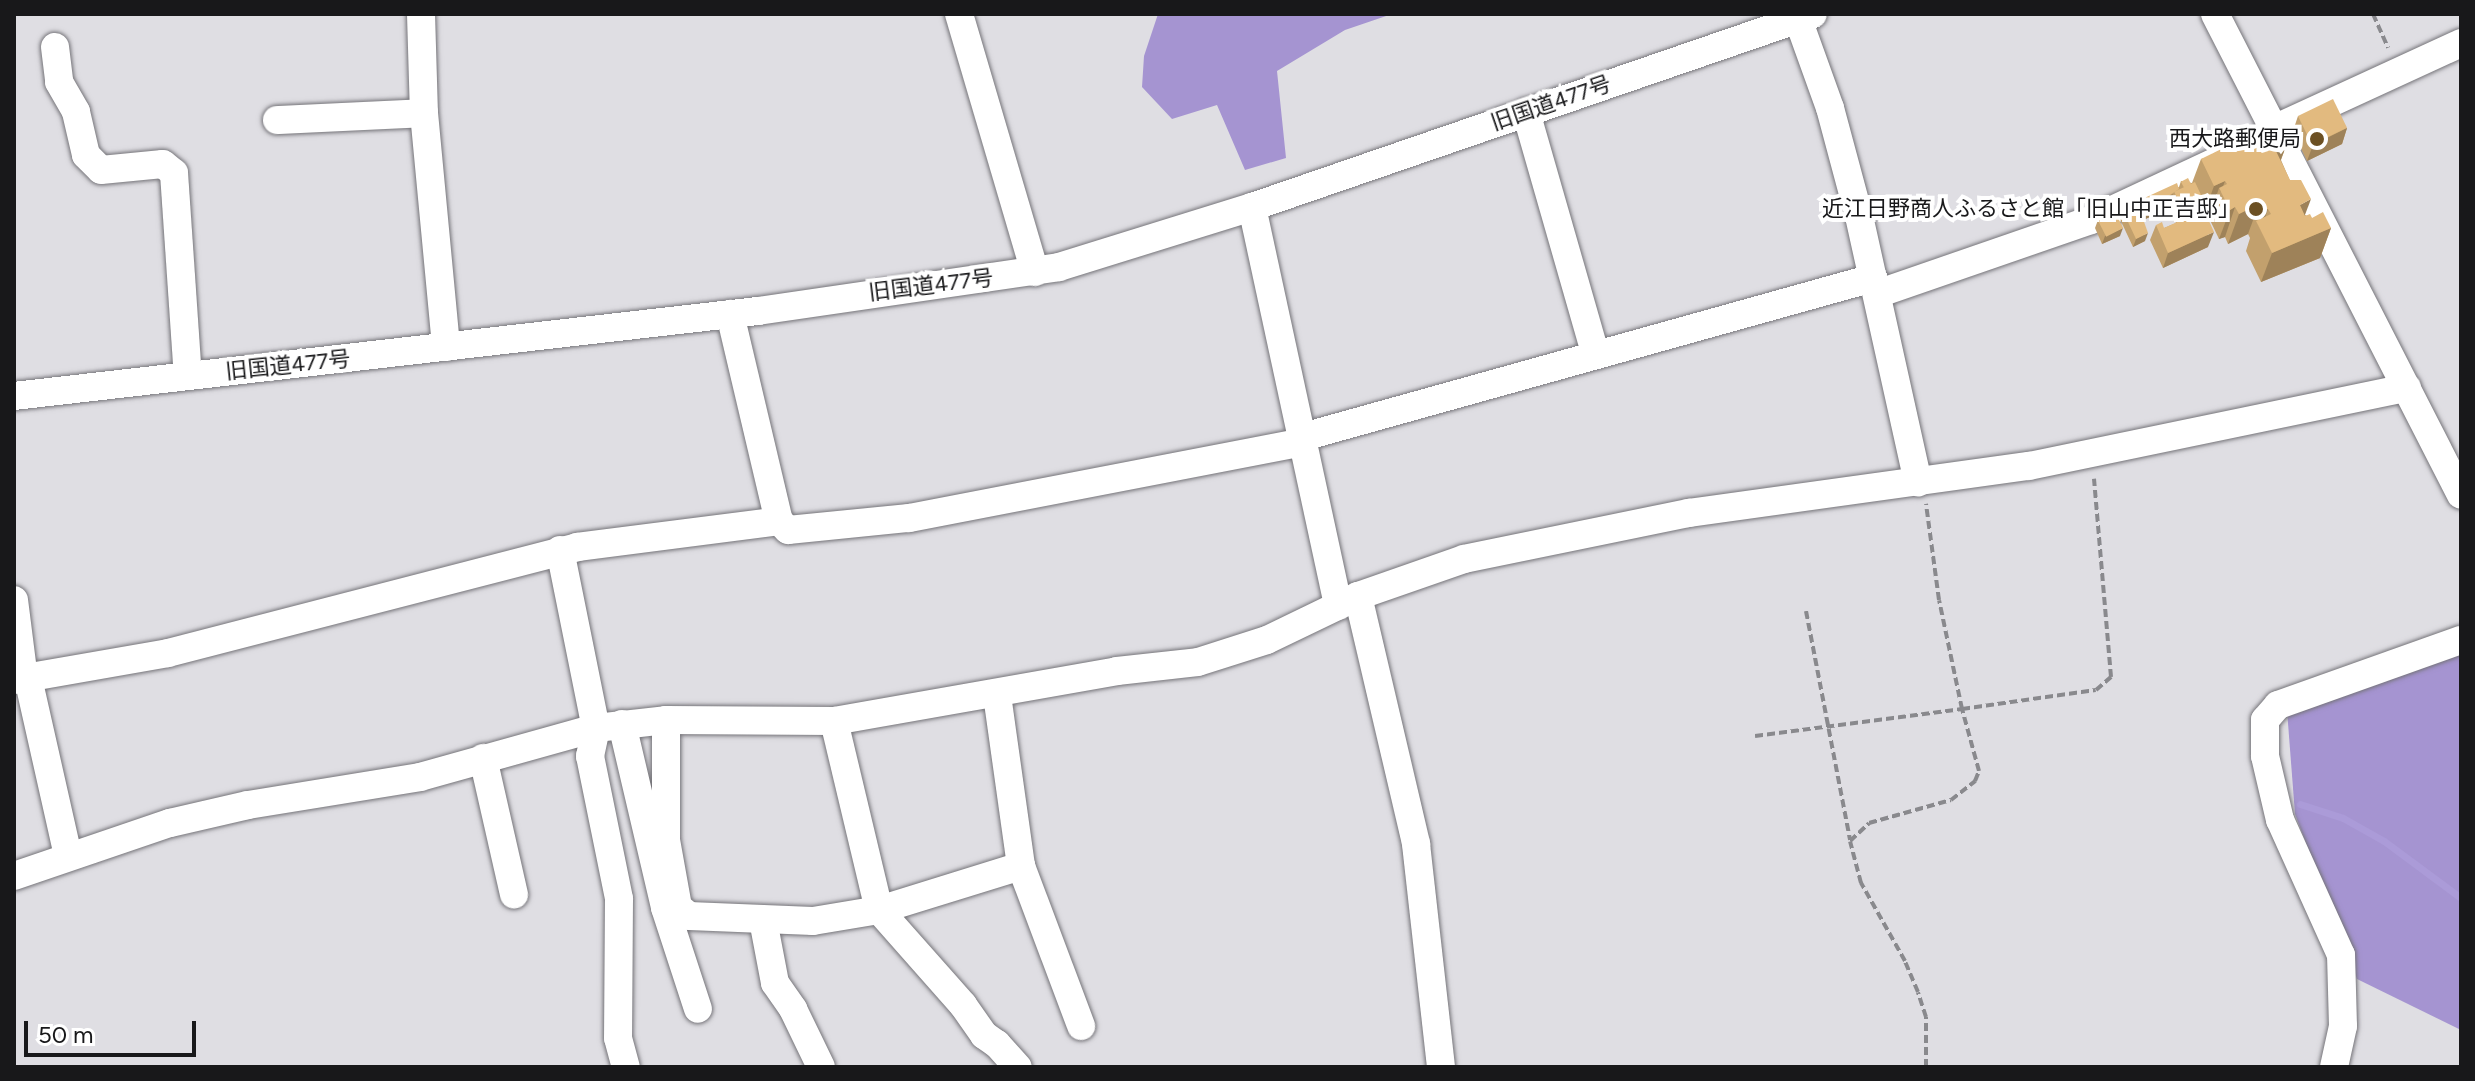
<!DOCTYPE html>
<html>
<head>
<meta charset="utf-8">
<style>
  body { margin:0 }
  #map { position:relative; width:2475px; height:1081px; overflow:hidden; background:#dfdee3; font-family:Figtree,"Noto Sans JP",sans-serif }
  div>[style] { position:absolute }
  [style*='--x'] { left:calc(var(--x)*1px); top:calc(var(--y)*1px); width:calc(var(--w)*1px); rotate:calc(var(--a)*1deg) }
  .forest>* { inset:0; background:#a594d1 }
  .stream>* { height:7px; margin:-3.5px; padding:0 3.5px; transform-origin:3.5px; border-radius:3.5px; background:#ab9bd8 }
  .path>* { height:4px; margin-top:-2px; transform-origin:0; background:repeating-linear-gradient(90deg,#89898d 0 8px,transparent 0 12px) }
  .roads { filter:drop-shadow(0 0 2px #757479) drop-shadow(0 0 2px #757479) }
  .minor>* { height:28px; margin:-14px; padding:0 14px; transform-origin:14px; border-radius:14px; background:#fff }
  .wall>* { inset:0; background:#c2a06d }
  .shaded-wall>* { inset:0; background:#9e8259 }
  .building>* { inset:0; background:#e2ba7f; transform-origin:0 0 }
  .dots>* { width:22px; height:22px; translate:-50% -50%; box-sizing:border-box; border:4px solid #fff; border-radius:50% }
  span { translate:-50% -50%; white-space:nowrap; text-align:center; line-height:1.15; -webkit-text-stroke:8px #fff; paint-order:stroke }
  .street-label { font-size:22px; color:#18181a }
  .poi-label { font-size:22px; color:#18181a }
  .right { translate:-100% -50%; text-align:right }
  .frame { position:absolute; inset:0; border:16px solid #18181a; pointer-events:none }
  .scale { position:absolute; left:24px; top:1021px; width:172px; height:36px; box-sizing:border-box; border:4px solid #18181a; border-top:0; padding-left:10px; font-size:24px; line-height:28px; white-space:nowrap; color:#18181a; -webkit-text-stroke:6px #fff; paint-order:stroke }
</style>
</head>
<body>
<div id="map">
  <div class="forest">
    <i style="clip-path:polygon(1158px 14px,1392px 14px,1345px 30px,1277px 71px,1286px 158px,1245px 170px,1217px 105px,1172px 119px,1142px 87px,1144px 56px)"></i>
    <i style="clip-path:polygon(2461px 647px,2461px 1030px,2357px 979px,2295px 814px,2287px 710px)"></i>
  </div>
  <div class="stream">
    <i style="--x:2300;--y:804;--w:45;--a:18"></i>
    <i style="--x:2343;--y:818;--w:47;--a:29.3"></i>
    <i style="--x:2384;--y:841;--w:96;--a:36.5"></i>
  </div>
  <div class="path">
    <i style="--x:2373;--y:14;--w:37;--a:66"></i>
    <i style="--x:1806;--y:611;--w:233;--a:79.1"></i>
    <i style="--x:1755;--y:736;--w:209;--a:-7.4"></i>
    <i style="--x:1962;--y:709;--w:111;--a:-101.9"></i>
    <i style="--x:1939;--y:600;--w:97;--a:-97.7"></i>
    <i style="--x:1926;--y:1067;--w:50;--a:-90"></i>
    <i style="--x:1926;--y:1017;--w:26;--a:-108"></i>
    <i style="--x:1918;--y:992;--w:34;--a:-113"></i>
    <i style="--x:1905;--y:961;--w:90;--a:-119.4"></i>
    <i style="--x:1861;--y:883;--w:43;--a:-104.7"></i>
    <i style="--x:1850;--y:841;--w:26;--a:-43"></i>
    <i style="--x:1869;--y:823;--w:85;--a:-15.7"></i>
    <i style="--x:1951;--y:800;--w:31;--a:-38"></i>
    <i style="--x:1975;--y:781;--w:11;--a:-68"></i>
    <i style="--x:1979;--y:771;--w:64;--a:-105.3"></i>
    <i style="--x:1962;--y:709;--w:135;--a:-8.1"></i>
    <i style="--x:2096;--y:690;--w:20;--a:-41"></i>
    <i style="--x:2111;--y:677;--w:199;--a:-94.9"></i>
  </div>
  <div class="roads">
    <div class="minor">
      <i style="--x:421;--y:14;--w:99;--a:88.3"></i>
      <i style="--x:424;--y:113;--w:235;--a:84.6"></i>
      <i style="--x:959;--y:14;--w:269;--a:73.6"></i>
      <i style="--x:2215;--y:14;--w:540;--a:62.91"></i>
      <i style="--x:1798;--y:19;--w:95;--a:70.2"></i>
      <i style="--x:1830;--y:108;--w:112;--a:75"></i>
      <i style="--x:1859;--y:216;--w:273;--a:77.5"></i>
      <i style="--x:55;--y:47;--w:35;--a:83"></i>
      <i style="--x:59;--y:82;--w:34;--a:60"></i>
      <i style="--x:76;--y:112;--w:44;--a:76.9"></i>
      <i style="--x:86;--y:155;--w:21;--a:45"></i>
      <i style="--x:101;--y:170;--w:62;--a:-5.5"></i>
      <i style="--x:163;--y:164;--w:14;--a:39"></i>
      <i style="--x:174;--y:173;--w:203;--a:86.1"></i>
      <i style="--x:1526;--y:112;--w:251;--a:74"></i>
      <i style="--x:277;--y:120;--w:147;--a:-2.7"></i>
      <i style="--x:2274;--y:129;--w:206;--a:-24.7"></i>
      <i style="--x:1252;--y:207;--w:408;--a:77.8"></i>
      <i style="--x:1874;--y:285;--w:10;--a:53"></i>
      <i style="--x:1880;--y:293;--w:223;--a:-19.1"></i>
      <i style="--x:2091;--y:220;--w:205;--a:-25.1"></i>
      <i style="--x:730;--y:314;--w:213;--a:76.7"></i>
      <i style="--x:14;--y:396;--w:749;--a:-6.52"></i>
      <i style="--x:758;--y:311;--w:304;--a:-8.3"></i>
      <i style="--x:1059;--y:267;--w:202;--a:-17.3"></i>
      <i style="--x:1252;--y:207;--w:593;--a:-18.98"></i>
      <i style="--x:1303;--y:437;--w:592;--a:-15.59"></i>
      <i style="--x:560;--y:550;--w:182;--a:78.6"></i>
      <i style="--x:596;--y:728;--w:29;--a:102"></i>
      <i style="--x:590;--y:756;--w:146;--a:78.5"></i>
      <i style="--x:619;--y:899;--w:139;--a:90.4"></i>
      <i style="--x:618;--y:1038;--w:30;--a:75"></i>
      <i style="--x:1358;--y:596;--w:255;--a:76.8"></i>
      <i style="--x:1416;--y:844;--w:224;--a:83.6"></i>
      <i style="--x:14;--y:600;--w:80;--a:82.8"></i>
      <i style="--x:28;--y:678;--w:182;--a:77.3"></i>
      <i style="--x:14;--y:680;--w:156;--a:-9.9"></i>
      <i style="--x:168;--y:653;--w:423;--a:-14.5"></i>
      <i style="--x:577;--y:547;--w:204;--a:-7.3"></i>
      <i style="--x:779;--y:521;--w:13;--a:45"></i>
      <i style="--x:788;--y:530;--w:122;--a:-5.7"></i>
      <i style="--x:909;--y:518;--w:401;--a:-10.9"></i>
      <i style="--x:997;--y:695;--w:173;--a:82"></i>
      <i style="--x:1021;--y:866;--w:171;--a:69.4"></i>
      <i style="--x:666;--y:720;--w:120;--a:90"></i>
      <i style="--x:666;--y:840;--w:68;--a:79.8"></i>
      <i style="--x:678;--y:907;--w:14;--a:39"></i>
      <i style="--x:689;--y:916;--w:124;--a:2.3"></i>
      <i style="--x:813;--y:921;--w:67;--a:-9.5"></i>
      <i style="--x:879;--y:910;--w:149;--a:-17.2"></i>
      <i style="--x:834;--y:721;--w:194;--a:76.6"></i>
      <i style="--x:879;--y:910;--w:127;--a:48.5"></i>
      <i style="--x:963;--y:1005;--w:37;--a:55"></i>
      <i style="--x:984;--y:1035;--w:16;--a:35"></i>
      <i style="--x:997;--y:1044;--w:31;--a:48"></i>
      <i style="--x:622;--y:724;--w:189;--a:76.8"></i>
      <i style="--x:665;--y:908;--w:106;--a:71.9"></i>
      <i style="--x:483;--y:758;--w:140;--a:77.2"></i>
      <i style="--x:14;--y:876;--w:165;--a:-18.8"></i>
      <i style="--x:170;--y:823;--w:80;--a:-13"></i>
      <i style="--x:248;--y:805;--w:174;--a:-9.2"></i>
      <i style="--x:420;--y:777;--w:183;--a:-15.6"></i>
      <i style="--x:596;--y:728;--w:70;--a:-6.5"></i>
      <i style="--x:666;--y:720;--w:168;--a:0.3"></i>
      <i style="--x:834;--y:721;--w:287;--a:-10"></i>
      <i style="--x:1117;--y:671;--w:81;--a:-6.3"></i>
      <i style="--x:1198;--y:662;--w:72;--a:-17.7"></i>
      <i style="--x:1267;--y:640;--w:101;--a:-25.8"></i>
      <i style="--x:1358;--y:596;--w:112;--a:-19.2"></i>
      <i style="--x:1464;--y:559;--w:230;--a:-11.6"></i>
      <i style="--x:1689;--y:513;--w:343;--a:-7.9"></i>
      <i style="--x:2029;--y:466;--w:386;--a:-11.7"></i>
      <i style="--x:763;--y:920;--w:64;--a:79.2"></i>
      <i style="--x:775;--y:983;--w:32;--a:55"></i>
      <i style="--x:793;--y:1009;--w:64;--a:64.2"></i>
      <i style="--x:2334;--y:1067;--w:42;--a:-77.6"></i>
      <i style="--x:2343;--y:1026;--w:71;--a:-91.6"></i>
      <i style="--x:2341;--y:955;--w:148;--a:-114.3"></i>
      <i style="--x:2280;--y:820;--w:66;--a:-103.2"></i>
      <i style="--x:2265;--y:756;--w:36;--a:-90"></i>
      <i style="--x:2265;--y:720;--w:20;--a:-49"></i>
      <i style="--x:2278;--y:705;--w:194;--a:-19.6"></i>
    </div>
  </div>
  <div class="wall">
    <i style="clip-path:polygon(2298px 116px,2347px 128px,2342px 144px,2307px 161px,2293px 131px)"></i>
    <i style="clip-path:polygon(2259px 143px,2286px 146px,2281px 160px,2305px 215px,2312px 218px,2331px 228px,2320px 258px,2261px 282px,2246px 251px,2250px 238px,2248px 234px,2228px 244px,2225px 237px,2219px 239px,2209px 218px,2211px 212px,2206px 214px,2208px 247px,2163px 268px,2150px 240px,2156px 225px,2164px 228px,2176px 223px,2168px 207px,2170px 202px,2166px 210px,2143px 220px,2145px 241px,2133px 247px,2119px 217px,2122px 209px,2138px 205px,2140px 200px,2179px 187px,2181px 181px,2192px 183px,2201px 159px)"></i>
    <i style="clip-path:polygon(2098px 220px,2120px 236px,2102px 244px,2095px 228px)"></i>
  </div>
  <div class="shaded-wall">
    <i style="clip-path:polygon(2347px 128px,2342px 144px,2307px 161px,2313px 145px)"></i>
    <i style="clip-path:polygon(2286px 146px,2275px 175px,2276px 151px)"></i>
    <i style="clip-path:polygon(2225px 181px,2221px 192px,2219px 188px,2211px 212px,2203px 216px,2214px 186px)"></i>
    <i style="clip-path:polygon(2173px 194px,2166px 210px,2143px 220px,2145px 212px,2167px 197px)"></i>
    <i style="clip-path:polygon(2311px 199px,2300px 228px,2300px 205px)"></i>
    <i style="clip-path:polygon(2259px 204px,2248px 234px,2228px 244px,2239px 214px)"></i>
    <i style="clip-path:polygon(2206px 206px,2200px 221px,2179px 231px,2185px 215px)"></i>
    <i style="clip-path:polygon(2235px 207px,2225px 237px,2219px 239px,2230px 210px)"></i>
    <i style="clip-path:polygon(2268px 209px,2261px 230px,2258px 224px,2262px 211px)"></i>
    <i style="clip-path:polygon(2123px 228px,2120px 236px,2102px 244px,2105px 236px)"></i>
    <i style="clip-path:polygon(2331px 228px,2320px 258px,2261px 282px,2272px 253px)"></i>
    <i style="clip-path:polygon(2214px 232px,2208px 247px,2163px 268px,2168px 253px)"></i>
    <i style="clip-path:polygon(2148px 233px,2145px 241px,2133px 247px,2136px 239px)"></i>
  </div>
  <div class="building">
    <i style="left:2333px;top:99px;width:32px;height:39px;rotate:64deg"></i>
    <i style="clip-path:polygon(2254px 133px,2259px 143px,2280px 133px,2286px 146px,2276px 151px,2290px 180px,2301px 180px,2311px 199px,2300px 205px,2305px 216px,2310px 214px,2312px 218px,2323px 212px,2331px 228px,2272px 253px,2256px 221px,2271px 214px,2268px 209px,2262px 211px,2259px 204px,2239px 214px,2235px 207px,2230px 210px,2219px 188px,2227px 184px,2225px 181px,2214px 186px,2201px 159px)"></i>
    <i style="left:2188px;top:178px;width:7px;height:8px;rotate:63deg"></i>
    <i style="left:2195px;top:182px;width:26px;height:23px;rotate:65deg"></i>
    <i style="clip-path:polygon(2177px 183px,2179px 189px,2167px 197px,2169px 202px,2145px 212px,2140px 200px)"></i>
    <i style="clip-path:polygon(2137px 202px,2148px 233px,2136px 239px,2122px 209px)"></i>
    <i style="clip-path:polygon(2204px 210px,2214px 232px,2168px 253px,2156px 225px,2162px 222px,2164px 228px)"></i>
    <i style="left:2115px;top:212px;width:18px;height:19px;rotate:63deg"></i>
  </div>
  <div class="dots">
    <i style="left:2317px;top:139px;background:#6c5023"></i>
    <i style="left:2256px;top:209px;background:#6c5023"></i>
  </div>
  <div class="street-label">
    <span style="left:1551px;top:103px;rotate:-19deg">旧国道477号</span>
    <span style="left:931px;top:285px;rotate:-7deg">旧国道477号</span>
    <span style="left:288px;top:365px;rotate:-6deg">旧国道477号</span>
  </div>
  <div class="poi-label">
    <span class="right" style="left:2301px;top:139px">西大路郵便局</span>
    <span class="right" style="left:2240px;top:209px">近江日野商人ふるさと館「旧山中正吉邸」</span>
  </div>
  <div class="frame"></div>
  <div class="scale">50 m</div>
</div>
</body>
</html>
